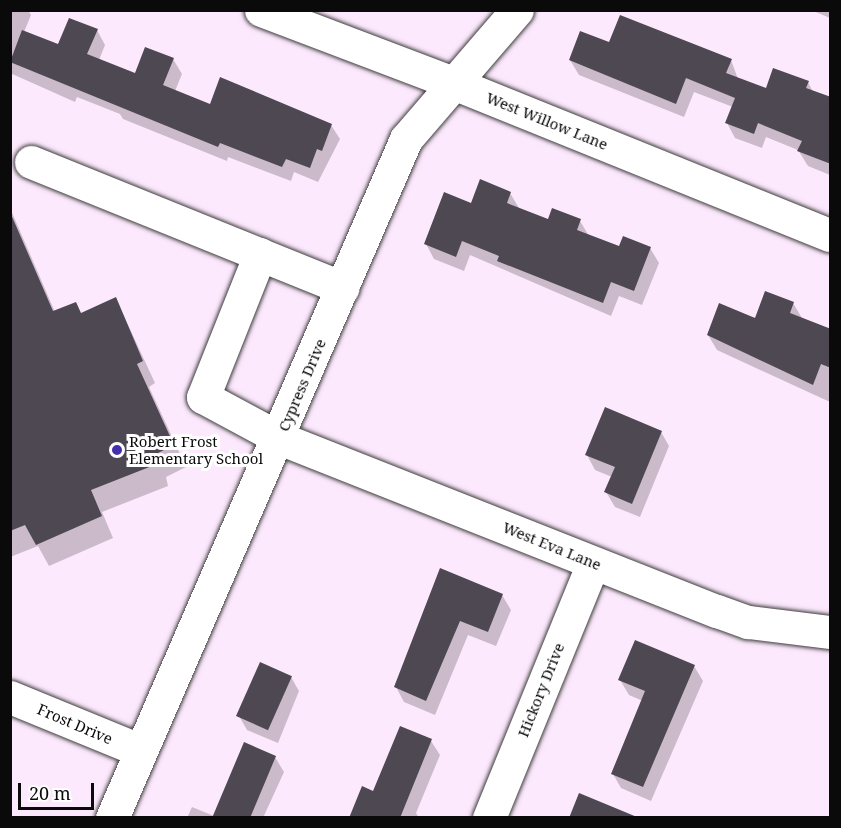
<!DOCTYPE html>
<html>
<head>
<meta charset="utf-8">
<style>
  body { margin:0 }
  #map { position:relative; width:841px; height:828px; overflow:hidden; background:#fde9fd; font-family:"Noto Serif",serif }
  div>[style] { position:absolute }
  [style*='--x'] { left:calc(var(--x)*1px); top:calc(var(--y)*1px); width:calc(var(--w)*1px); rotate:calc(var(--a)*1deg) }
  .shadow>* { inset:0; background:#0003 }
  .building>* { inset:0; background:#4e4852; transform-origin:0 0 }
  .roads { filter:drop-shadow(0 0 2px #3d3d3d) drop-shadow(0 0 2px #3d3d3d) }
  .minor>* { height:33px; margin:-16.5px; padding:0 16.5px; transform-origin:16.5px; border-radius:16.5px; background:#fff }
  .dots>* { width:16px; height:16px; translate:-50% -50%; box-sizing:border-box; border:3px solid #fff; border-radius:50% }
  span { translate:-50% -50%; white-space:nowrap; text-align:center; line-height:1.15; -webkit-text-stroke:6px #fff; paint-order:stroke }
  .street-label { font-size:15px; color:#0a0a0a }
  .poi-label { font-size:15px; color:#0a0a0a }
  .left { translate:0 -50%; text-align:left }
  .frame { position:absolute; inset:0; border:12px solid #0a0a0a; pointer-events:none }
  .scale { position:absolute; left:18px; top:783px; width:76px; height:27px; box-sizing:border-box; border:3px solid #0a0a0a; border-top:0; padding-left:8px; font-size:18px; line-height:21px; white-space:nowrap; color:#0a0a0a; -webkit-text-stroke:4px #fff; paint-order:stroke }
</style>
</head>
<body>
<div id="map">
  <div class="shadow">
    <i style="clip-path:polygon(10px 10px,28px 10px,31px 15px,24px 32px,59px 46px,97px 30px,105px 45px,99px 60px,136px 75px,173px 59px,182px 74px,175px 91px,210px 105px,331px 125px,340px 139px,318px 182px,294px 172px,291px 181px,228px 157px,227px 161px,123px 119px,120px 114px,77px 97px,75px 102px,10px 73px)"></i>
    <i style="clip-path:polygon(811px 10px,830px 10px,830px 18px)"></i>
    <i style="clip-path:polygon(610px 44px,731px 60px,738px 79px,766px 90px,808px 82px,813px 92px,830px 99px,830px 175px,808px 166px,798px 150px,766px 137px,762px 148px,735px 138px,727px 123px,733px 107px,694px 92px,684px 117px,579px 75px,570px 60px)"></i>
    <i style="clip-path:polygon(510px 193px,519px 208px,549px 221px,580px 221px,589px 236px,620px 248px,650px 248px,659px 263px,642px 305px,619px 296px,611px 316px,470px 255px,464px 271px,434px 259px,426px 244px,472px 205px)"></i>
    <i style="clip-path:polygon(10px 208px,55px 312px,82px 315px,116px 299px,155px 383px,149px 387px,186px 467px,166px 477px,168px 486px,102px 512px,113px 538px,49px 566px,38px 546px,10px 557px)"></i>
    <i style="clip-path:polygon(793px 303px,802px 318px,830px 329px,830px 402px,717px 350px,708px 335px)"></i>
    <i style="clip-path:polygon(661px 432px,669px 446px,640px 517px,615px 507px,606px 492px,612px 477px,595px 470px,587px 455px)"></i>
    <i style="clip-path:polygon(441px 570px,502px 595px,511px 610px,496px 646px,468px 635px,435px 715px,404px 702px,396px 687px)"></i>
    <i style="clip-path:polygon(694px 666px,703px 681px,651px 801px,621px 788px,613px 774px,643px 701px,629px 695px,620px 680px)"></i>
    <i style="clip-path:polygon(291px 677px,299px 691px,278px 743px,247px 730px,239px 716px)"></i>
    <i style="clip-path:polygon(431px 741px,440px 755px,416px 813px,419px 818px,351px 818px)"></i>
    <i style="clip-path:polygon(275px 757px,284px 772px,263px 818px,187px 818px,192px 807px,214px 816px)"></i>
  </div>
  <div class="building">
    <i style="clip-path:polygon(620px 15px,732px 59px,726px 73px,766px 88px,773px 68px,809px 81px,806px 88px,831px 97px,831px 164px,797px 151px,802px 141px,758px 123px,754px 134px,725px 123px,735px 98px,686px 78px,676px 104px,569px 60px,580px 31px,609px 42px)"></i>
    <i style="clip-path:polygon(69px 18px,98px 29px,87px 54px,135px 73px,145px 47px,174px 58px,163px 85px,210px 104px,220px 77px,332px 124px,322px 151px,317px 149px,310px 168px,286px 159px,282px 167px,220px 143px,218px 147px,10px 62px,22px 30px,58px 44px)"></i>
    <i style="clip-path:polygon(480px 179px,511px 192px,507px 203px,548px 219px,552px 208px,581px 219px,577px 230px,619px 246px,623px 236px,651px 247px,634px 291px,611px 282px,603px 303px,497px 261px,499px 256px,462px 241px,456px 257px,424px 244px,444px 192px,471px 203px)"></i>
    <i style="clip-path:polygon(10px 212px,53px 311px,76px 302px,81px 313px,116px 297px,143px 361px,137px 364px,174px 445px,154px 455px,157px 464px,91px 490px,102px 516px,36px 545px,25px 525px,10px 531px)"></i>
    <i style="clip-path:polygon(765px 291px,794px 302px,790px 313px,831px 329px,831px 368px,821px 364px,813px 385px,707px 335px,719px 303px,755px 318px)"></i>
    <i style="clip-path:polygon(605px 407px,662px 431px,632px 504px,604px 492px,615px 467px,585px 455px)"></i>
    <i style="clip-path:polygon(440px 568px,503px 594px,488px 632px,460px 621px,426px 701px,394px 687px)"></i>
    <i style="clip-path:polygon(635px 640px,695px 665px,643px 787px,611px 774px,645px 691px,618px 680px)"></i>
    <i style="left:260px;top:662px;width:35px;height:59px;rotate:24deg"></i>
    <i style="clip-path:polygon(400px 726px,432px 739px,400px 818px,349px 818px,362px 786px,373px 791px)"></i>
    <i style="clip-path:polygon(244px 742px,276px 756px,250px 818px,212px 818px)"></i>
    <i style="clip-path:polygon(579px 793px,637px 817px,637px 818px,569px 818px)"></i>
  </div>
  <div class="roads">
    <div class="minor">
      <i style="--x:261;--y:10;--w:205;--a:20.8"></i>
      <i style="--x:453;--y:83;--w:406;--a:22"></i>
      <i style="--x:31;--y:162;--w:336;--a:22"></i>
      <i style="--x:260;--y:254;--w:154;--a:111.7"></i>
      <i style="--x:203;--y:397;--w:86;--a:28.3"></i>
      <i style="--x:279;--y:438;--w:471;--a:21.6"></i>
      <i style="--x:717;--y:611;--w:33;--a:20"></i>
      <i style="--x:748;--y:622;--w:83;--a:7"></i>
      <i style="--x:10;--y:697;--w:139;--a:22.3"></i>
      <i style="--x:112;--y:818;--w:740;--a:-66.59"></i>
      <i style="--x:406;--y:139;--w:170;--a:-49.3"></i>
      <i style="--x:489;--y:818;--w:275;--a:-67.8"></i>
    </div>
  </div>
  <div class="dots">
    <i style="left:117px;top:450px;background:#442fad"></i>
  </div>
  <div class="street-label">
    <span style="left:547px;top:121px;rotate:22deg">West Willow Lane</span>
    <span style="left:302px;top:385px;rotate:-67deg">Cypress Drive</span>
    <span style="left:552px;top:546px;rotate:22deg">West Eva Lane</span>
    <span style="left:541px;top:690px;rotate:-68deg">Hickory Drive</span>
    <span style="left:75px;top:724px;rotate:23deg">Frost Drive</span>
  </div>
  <div class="poi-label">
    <span class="left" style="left:129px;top:450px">Robert Frost<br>Elementary School</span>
  </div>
  <div class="frame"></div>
  <div class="scale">20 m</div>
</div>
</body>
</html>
